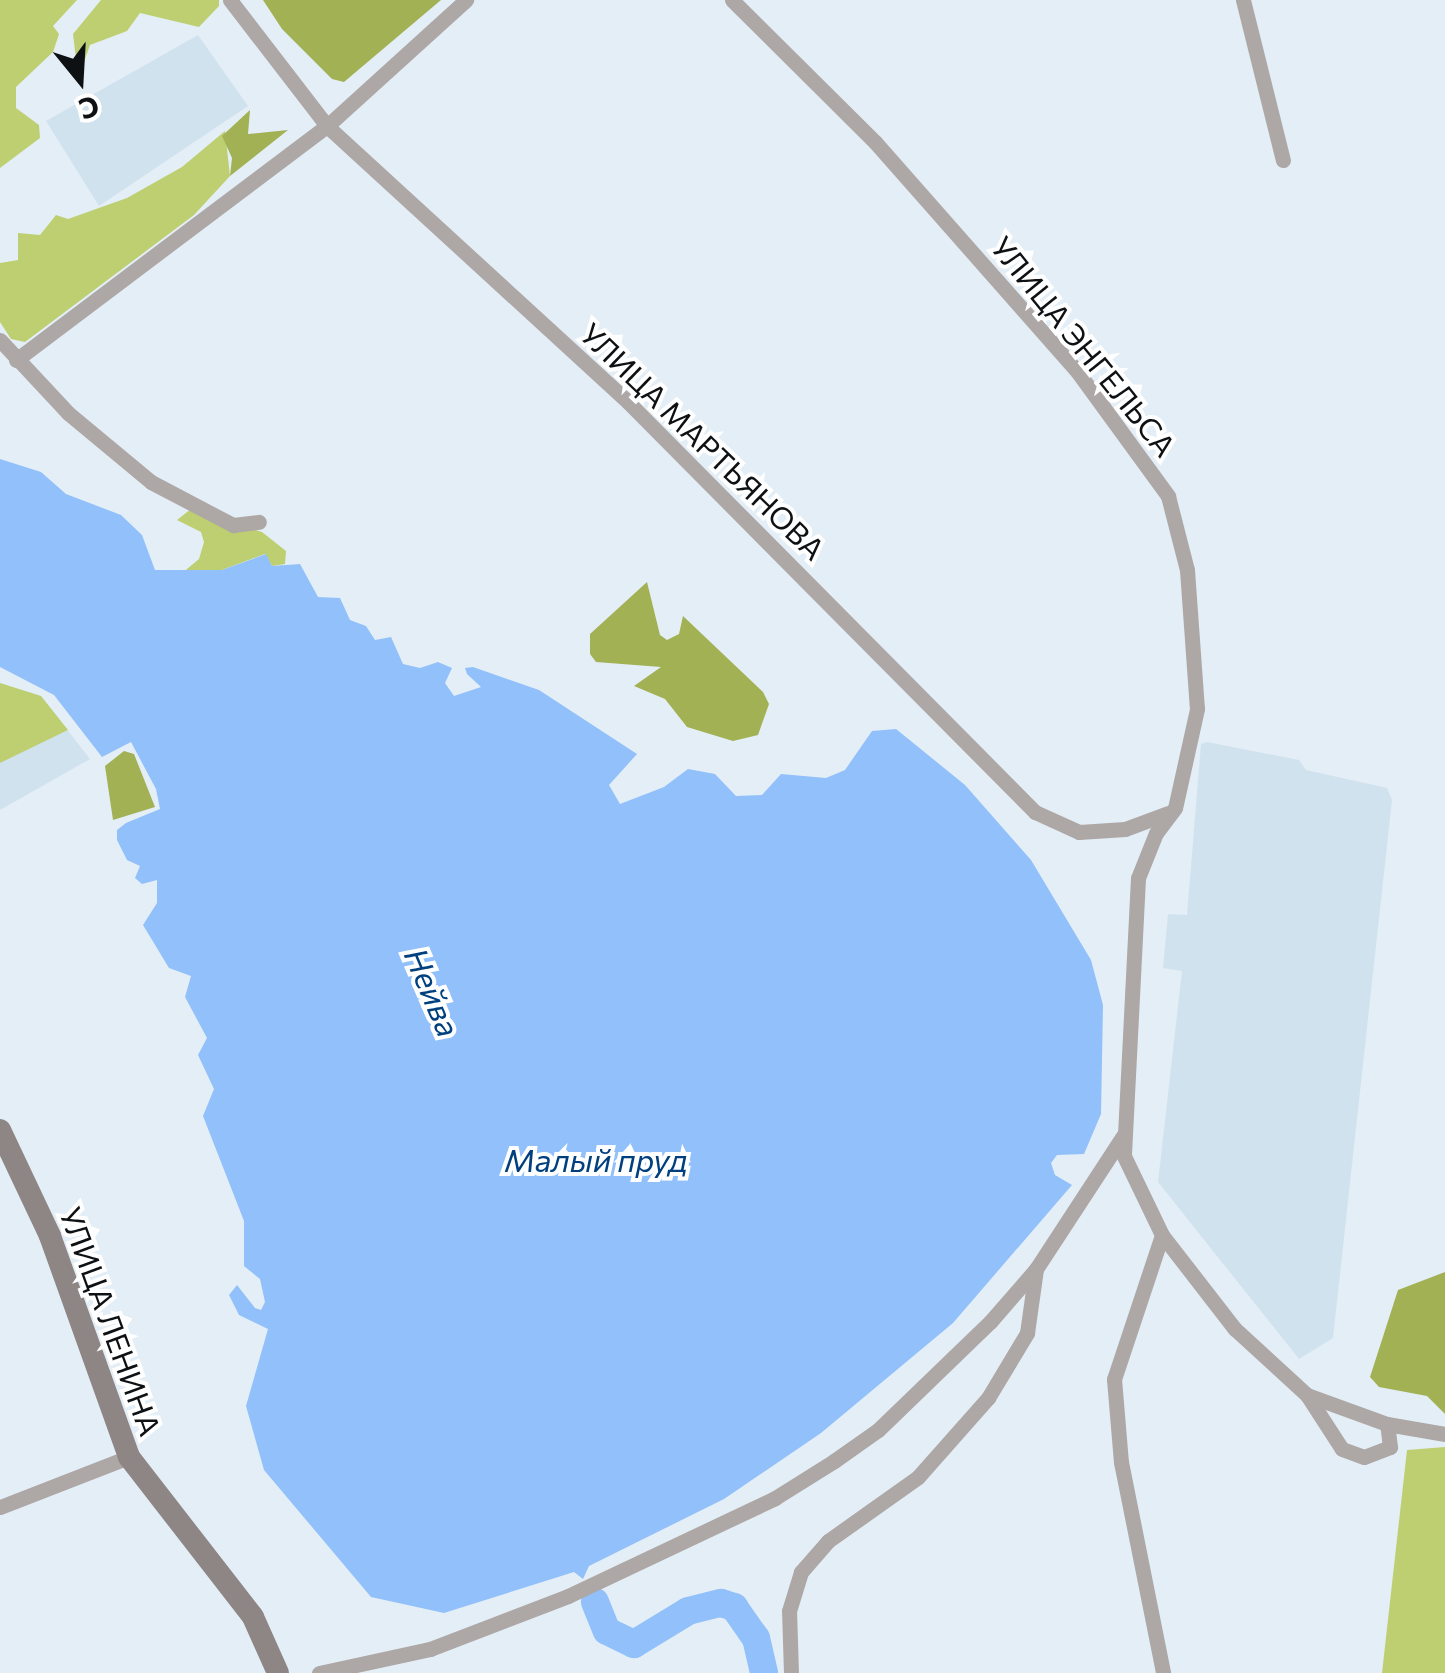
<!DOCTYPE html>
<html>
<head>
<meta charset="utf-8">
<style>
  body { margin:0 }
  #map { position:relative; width:1445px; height:1673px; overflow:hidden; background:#e4eef6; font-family:Commissioner,sans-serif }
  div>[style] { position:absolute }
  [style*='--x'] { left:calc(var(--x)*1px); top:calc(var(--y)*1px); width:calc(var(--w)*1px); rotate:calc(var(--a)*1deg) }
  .built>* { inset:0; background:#d1e2ef }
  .green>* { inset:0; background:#becf71 }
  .forest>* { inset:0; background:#a2b154 }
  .water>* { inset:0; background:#91c0fa }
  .river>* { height:28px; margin:-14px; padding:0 14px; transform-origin:14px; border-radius:14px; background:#91c0fa }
  .street>* { height:15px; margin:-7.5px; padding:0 7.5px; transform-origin:7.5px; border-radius:7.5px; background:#ada7a6 }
  .secondary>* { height:22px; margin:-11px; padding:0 11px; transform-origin:11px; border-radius:11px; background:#8e8685 }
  span { translate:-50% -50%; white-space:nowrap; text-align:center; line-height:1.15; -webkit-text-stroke:8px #fff; paint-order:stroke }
  .street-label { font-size:30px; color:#0e1114 }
  .water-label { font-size:32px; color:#00407e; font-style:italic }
  .north { position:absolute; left:30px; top:30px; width:100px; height:100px; -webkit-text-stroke:8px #fff; paint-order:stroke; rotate:162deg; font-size:28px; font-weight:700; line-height:40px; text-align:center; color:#0e1114 }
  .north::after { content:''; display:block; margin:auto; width:35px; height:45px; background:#0e1114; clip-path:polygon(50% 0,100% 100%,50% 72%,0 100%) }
</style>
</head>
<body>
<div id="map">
  <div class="built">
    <i style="clip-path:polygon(198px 35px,248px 106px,99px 206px,46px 121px)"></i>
    <i style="clip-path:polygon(0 683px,41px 696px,90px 759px,0 810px)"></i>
    <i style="clip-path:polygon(1207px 742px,1299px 760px,1306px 770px,1387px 788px,1392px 800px,1333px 1338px,1299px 1359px,1158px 1182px,1182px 971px,1163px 968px,1168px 914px,1187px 915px,1201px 744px)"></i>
  </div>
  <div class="green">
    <i style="clip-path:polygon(0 0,77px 0,53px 26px,59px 34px,53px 52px,16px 87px,16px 108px,39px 125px,40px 138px,0 168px)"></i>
    <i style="clip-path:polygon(101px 0,219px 0,219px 6px,199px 27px,140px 13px,127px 31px,90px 45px,84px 62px,76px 59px,73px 34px)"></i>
    <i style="clip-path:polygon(225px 131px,230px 176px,194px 215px,25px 342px,11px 339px,0 322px,0 263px,18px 260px,18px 233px,40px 235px,56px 215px,68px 219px,127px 198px,182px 167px)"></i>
    <i style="clip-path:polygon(191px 509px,262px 532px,286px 551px,285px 564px,272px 566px,265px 554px,222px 570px,181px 574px,199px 559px,204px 542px,201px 532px,177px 520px)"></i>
    <i style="clip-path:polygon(0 683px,41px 696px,68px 730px,0 763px)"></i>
    <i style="clip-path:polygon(1445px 1447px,1445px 1673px,1382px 1673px,1407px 1450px)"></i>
  </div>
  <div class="forest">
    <i style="clip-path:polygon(263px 0,441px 0,344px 82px,332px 79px,282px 29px)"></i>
    <i style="clip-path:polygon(250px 110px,248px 134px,288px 130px,230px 176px,232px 158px,222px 136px)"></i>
    <i style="clip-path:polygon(647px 582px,660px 635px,667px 640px,679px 634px,683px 616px,763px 692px,769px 704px,758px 735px,733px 741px,687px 727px,665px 699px,634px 686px,661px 667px,596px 662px,590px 654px,590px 634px)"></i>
    <i style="clip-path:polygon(124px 751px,134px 754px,155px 807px,113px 820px,105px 766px)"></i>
    <i style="clip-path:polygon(1445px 1272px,1445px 1414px,1427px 1396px,1379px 1387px,1370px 1377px,1398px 1290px)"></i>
  </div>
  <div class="water">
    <i style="clip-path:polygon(0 459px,41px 472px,66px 494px,121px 515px,142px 535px,155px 570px,222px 570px,266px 554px,272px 566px,300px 564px,318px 597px,340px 598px,350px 620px,366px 626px,375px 640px,391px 637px,403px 664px,420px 668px,438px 662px,452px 668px,445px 683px,454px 696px,481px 687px,467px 674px,465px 668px,473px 667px,539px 690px,637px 754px,609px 785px,620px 804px,664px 787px,688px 769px,715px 774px,736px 796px,762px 795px,781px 774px,826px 778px,845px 770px,872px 731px,896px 729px,965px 785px,1031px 860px,1091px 960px,1103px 1005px,1101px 1114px,1084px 1154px,1057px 1155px,1051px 1163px,1055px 1175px,1072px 1185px,953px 1323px,821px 1433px,724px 1499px,589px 1566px,583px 1579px,574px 1572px,444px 1613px,371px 1597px,264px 1470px,246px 1406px,268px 1329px,239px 1315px,229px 1295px,237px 1285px,255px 1308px,261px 1310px,265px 1302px,260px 1279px,244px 1266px,244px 1221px,203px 1116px,214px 1089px,198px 1055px,207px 1038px,185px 997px,191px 976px,169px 968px,143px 925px,157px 903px,157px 880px,142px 884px,135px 878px,140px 866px,127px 860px,117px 840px,117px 830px,126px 823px,160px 809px,156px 789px,131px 742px,102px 757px,54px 695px,0 667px)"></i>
  </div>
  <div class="river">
    <i style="--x:595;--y:1602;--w:31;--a:68"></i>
    <i style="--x:607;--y:1631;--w:30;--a:26"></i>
    <i style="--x:634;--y:1644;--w:63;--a:-31.4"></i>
    <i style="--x:688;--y:1611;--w:34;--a:-14"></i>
    <i style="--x:721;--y:1603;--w:14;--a:17"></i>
    <i style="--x:734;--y:1607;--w:38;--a:55"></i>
    <i style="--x:756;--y:1638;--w:36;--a:77"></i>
  </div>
  <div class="street">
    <i style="--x:230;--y:0;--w:159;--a:52.4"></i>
    <i style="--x:327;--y:126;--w:408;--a:42.5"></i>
    <i style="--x:628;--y:402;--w:578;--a:45.21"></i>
    <i style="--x:1035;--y:812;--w:48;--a:24.4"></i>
    <i style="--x:1079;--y:832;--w:46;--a:-3.7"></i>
    <i style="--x:1125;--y:829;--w:46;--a:-20.4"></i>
    <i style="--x:732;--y:0;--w:202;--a:44.8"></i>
    <i style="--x:875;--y:142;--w:305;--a:48.6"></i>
    <i style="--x:1077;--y:371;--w:155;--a:53.9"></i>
    <i style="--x:1168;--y:496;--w:76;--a:75.6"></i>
    <i style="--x:1187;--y:570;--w:139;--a:85.9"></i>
    <i style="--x:1197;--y:709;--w:101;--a:102.5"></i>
    <i style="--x:1175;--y:808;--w:31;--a:127"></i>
    <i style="--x:1156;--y:833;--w:48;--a:111.8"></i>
    <i style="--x:1138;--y:878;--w:278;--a:92.9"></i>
    <i style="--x:1124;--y:1156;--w:88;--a:64.3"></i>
    <i style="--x:1162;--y:1235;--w:119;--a:52.2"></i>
    <i style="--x:1235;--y:1329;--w:98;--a:42.5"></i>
    <i style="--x:1307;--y:1395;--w:64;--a:57.1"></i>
    <i style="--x:1342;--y:1449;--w:23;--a:20"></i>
    <i style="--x:1364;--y:1457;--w:28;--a:-21"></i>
    <i style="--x:1390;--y:1447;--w:23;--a:-97"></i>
    <i style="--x:1387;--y:1424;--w:85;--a:-160.1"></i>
    <i style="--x:1243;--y:0;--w:165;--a:76"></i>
    <i style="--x:0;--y:340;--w:100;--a:47"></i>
    <i style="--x:68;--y:413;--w:108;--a:39.7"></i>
    <i style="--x:151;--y:482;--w:93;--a:27.7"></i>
    <i style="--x:233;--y:525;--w:26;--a:-7"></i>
    <i style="--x:16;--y:360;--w:389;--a:-37"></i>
    <i style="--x:327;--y:126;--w:188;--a:-42.2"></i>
    <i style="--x:1162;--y:1235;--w:152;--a:108.4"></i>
    <i style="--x:1114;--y:1379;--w:83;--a:85.2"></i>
    <i style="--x:1121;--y:1462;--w:215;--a:78.7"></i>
    <i style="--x:1387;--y:1424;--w:59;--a:9.8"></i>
    <i style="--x:0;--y:1507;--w:138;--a:-21.2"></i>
    <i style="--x:319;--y:1673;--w:114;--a:-12.2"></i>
    <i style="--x:430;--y:1649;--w:148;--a:-21"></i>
    <i style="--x:568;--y:1596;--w:229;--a:-25.3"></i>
    <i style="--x:775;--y:1498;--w:70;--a:-32.1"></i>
    <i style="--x:834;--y:1461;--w:54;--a:-35.2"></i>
    <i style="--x:878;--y:1430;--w:156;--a:-44"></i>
    <i style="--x:990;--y:1322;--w:70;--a:-49"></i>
    <i style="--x:1036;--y:1269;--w:159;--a:-56.8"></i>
    <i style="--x:791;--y:1673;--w:62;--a:-91.8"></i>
    <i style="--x:789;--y:1611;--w:41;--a:-72.9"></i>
    <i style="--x:801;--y:1572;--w:41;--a:-48.9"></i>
    <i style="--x:828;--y:1541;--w:110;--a:-35.4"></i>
    <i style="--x:918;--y:1477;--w:106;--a:-48.5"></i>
    <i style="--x:988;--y:1398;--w:76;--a:-59"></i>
    <i style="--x:1027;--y:1333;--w:65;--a:-82"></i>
  </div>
  <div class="secondary">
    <i style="--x:0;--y:1130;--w:117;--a:64.7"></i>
    <i style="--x:50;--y:1236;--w:235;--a:70.3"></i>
    <i style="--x:129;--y:1457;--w:202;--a:52.2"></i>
    <i style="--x:253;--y:1617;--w:61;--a:65.9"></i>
  </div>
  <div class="street-label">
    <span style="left:1084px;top:346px;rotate:51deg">УЛИЦА ЭНГЕЛЬСА</span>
    <span style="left:703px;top:441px;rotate:44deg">УЛИЦА МАРТЬЯНОВА</span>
    <span style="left:111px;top:1321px;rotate:70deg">УЛИЦА ЛЕНИНА</span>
  </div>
  <div class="water-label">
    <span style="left:433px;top:992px;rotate:67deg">Нейва</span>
    <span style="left:596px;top:1159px">Малый пруд</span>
  </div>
  <div class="north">С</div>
</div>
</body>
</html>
